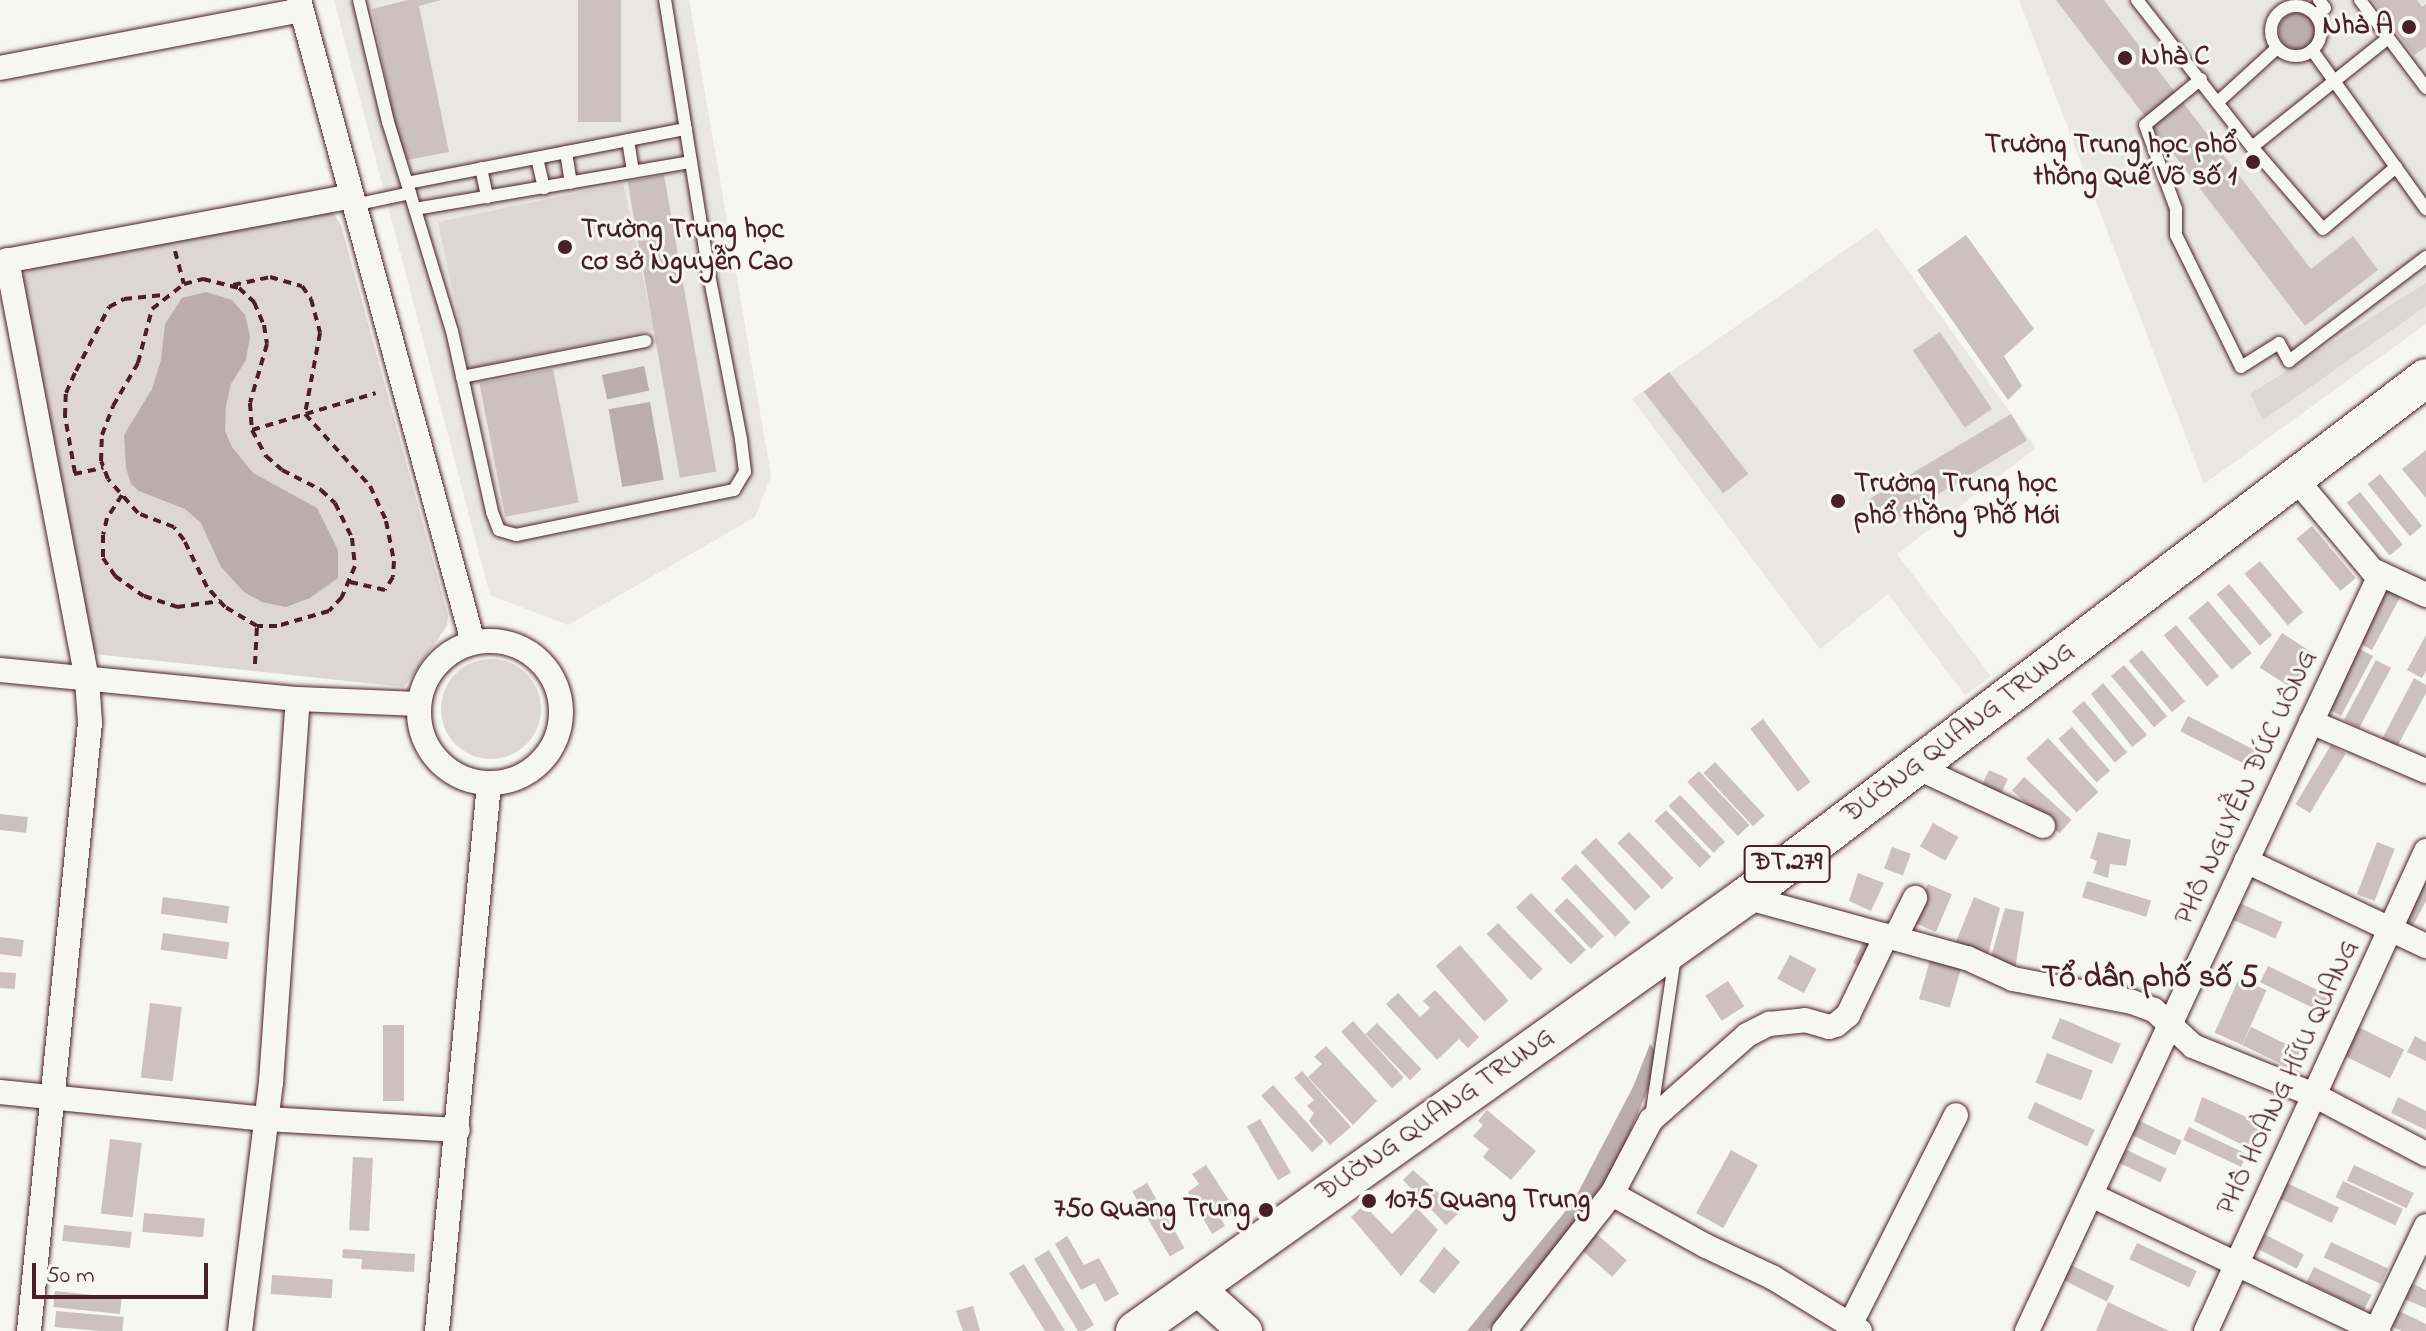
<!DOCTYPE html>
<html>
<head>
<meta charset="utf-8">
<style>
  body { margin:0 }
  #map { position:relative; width:2426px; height:1331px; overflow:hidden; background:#f6f6f2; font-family:"Indie Flower",sans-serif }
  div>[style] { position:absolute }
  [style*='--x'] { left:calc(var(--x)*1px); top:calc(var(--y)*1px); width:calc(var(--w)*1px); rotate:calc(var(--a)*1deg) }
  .built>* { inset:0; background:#e9e6e3 }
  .green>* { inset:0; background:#ddd6d5; transform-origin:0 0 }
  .round { border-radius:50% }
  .water>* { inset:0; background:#bbadae; transform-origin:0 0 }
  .building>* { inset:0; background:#ccc1c0; transform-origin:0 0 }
  .path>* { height:4px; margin-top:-2px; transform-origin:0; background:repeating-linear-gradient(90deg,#4a1f2b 0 8px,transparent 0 14px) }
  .roads { filter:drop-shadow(0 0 2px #4a1f2b) drop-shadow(0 0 2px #4a1f2b) }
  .service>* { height:12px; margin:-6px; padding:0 6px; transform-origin:6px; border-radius:6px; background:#f6f6f2 }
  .service>.ring { margin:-6px; padding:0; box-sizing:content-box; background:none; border:12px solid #f6f6f2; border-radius:50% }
  .minor>* { height:24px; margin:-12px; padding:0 12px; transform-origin:12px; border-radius:12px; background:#f6f6f2 }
  .minor>.ring { margin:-12px; padding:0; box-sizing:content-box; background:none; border:24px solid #f6f6f2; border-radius:50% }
  .secondary>* { height:34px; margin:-17px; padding:0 17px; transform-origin:17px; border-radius:17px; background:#f6f6f2 }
  .primary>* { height:38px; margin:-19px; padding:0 19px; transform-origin:19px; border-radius:19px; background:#f6f6f2 }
  .dots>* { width:22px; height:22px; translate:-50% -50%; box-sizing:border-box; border:4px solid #f6f6f2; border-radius:50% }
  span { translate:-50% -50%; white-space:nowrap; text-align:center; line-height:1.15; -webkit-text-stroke:6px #f6f6f2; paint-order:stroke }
  .shield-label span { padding:2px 6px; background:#f6f6f2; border:2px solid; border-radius:6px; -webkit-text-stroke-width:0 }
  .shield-label { font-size:26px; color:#4a1f2b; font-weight:700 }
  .poi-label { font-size:28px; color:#4a1f2b; font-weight:700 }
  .right { translate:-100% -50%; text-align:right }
  .left { translate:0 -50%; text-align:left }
  .street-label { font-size:28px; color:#4a1f2b }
  .quarter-label { font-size:32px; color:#4a1f2b; font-weight:700 }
  .scale { position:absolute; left:32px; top:1263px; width:176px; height:36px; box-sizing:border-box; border:4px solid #4a1f2b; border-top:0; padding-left:10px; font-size:24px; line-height:28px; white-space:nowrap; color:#4a1f2b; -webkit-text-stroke:6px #f6f6f2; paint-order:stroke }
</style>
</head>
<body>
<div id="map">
  <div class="built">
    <i style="clip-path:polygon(334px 0,689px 0,771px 476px,755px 517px,568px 625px,490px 595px)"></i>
    <i style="clip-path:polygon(2019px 0,2426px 0,2426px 324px,2204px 484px)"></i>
    <i style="clip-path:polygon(1877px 228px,2036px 448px,1897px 554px,1991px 676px,1965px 695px,1888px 594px,1820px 649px,1632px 399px)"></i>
  </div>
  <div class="green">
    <i style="left:623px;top:183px;width:150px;height:189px;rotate:78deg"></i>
    <i style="clip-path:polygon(324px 211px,334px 214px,341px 225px,448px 615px,447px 626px,404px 687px,94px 654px,22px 291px,23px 275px,33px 267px)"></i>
    <i style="clip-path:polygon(2426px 283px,2426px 306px,2263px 420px,2250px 394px)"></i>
    <i class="round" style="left:441px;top:659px;width:100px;height:100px"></i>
  </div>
  <div class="water">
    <i class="round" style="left:2279px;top:13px;width:36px;height:36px"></i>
    <i style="clip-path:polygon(206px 292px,232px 300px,245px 315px,250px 336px,246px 360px,231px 384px,226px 406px,225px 431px,232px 447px,253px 473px,317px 508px,338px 550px,338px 578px,310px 598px,286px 607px,262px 602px,244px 592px,221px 567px,201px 523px,185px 509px,139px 491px,131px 484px,126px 468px,124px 435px,152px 389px,161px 360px,165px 324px,182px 298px)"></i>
    <i style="left:644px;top:366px;width:25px;height:43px;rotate:78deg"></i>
    <i style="left:650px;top:402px;width:79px;height:42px;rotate:80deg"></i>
    <i style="clip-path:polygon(1650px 1044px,1661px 1059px,1613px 1172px,1549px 1260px,1487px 1331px,1467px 1331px,1573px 1202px,1633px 1087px)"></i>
  </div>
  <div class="building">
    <i style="clip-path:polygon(408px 0,441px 0,419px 6px,449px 152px,402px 161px,372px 9px)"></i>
    <i style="left:578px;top:0;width:43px;height:122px"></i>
    <i style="clip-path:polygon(2056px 0,2104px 0,2311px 269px,2353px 236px,2378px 270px,2305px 326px)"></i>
    <i style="clip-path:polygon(2372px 0,2417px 0,2422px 7px,2426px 4px,2426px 47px,2414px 55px)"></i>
    <i style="left:664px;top:175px;width:301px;height:37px;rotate:80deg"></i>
    <i style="clip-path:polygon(1966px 235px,2034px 329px,2004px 356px,2022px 386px,2008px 400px,1917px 270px)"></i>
    <i style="left:1940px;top:332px;width:93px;height:33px;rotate:56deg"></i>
    <i style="left:553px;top:369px;width:136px;height:75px;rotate:79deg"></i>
    <i style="left:1669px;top:372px;width:129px;height:32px;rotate:52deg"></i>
    <i style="left:2011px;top:414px;width:31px;height:167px;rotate:59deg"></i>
    <i style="clip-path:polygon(2426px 450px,2426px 498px,2402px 469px)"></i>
    <i style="left:2380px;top:474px;width:67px;height:16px;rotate:51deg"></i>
    <i style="left:2360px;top:492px;width:68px;height:17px;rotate:51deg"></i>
    <i style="left:2312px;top:526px;width:68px;height:20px;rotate:50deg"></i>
    <i style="left:2260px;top:561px;width:67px;height:20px;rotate:50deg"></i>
    <i style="left:2389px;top:582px;width:17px;height:68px;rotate:28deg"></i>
    <i style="left:2229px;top:584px;width:67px;height:16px;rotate:50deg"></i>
    <i style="left:2208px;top:601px;width:68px;height:26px;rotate:50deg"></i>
    <i style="left:2176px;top:625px;width:67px;height:16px;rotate:50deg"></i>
    <i style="left:2282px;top:633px;width:43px;height:41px;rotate:33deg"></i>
    <i style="clip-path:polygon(2426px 635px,2426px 671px,2422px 678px,2407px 670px)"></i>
    <i style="left:2358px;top:648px;width:17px;height:68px;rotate:28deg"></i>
    <i style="left:2142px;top:650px;width:67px;height:17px;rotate:50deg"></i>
    <i style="left:2376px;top:660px;width:17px;height:68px;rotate:28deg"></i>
    <i style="left:2124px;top:665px;width:67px;height:17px;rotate:50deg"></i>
    <i style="clip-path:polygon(2414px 678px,2426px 685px,2426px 693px,2397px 747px,2382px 739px)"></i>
    <i style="clip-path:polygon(2103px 683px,2147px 735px,2132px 747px,2091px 694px)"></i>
    <i style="left:2084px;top:701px;width:67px;height:16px;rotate:50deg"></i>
    <i style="left:2188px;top:716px;width:76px;height:17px;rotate:27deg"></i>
    <i style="left:1763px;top:719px;width:79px;height:16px;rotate:53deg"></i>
    <i style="left:2072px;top:727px;width:58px;height:18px;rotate:49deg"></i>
    <i style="left:2048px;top:738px;width:74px;height:30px;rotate:47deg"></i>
    <i style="left:2331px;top:745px;width:17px;height:69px;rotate:31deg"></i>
    <i style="left:1715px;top:762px;width:73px;height:16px;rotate:47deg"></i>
    <i style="left:1989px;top:770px;width:21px;height:25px;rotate:25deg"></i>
    <i style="left:1699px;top:771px;width:74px;height:16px;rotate:47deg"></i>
    <i style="left:2024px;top:777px;width:64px;height:18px;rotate:42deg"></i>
    <i style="left:1680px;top:795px;width:65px;height:16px;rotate:46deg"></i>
    <i style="left:1666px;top:810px;width:65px;height:16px;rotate:46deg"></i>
    <i style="left:0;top:814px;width:28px;height:16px;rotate:6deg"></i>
    <i style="left:1933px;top:823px;width:29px;height:27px;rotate:29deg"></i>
    <i style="left:1629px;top:832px;width:64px;height:16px;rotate:46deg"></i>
    <i style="clip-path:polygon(2098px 832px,2131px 840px,2126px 866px,2110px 864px,2108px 878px,2093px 873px,2097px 861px,2090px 858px)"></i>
    <i style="left:1596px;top:838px;width:80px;height:21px;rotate:47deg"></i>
    <i style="left:2377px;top:842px;width:19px;height:56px;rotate:21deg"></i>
    <i style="left:1892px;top:847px;width:20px;height:23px;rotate:20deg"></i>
    <i style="left:1576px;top:864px;width:80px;height:21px;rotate:47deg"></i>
    <i style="clip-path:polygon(2426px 864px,2426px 901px,2410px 931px,2395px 922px)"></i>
    <i style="clip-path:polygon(1858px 873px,1884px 883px,1871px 911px,1849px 901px)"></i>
    <i style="left:2087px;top:881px;width:67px;height:17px;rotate:17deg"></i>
    <i style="left:1928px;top:884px;width:26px;height:41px;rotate:23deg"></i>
    <i style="left:1531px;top:893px;width:79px;height:21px;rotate:46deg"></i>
    <i style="left:163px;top:897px;width:67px;height:17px;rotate:8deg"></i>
    <i style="clip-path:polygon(1974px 897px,2000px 908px,1986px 963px,1953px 949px)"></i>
    <i style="left:1567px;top:898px;width:53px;height:18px;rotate:46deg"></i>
    <i style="left:2235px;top:901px;width:52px;height:18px;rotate:24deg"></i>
    <i style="clip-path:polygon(2005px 908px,2024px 912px,2015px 970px,1989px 964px)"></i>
    <i style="left:1498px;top:923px;width:64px;height:16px;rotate:46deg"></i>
    <i style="left:163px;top:933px;width:67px;height:17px;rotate:8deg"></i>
    <i style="left:0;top:937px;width:24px;height:17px;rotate:7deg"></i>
    <i style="clip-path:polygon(1865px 938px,1883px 946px,1880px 976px,1853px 963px)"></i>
    <i style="left:1460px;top:945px;width:74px;height:32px;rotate:49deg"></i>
    <i style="left:1933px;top:950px;width:32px;height:51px;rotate:16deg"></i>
    <i style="left:1790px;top:955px;width:30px;height:27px;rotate:28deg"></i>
    <i style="left:2268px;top:966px;width:67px;height:18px;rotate:26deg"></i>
    <i style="left:0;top:972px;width:16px;height:16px;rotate:4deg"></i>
    <i style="left:2239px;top:978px;width:30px;height:60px;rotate:24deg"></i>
    <i style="left:1728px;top:981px;width:30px;height:27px;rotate:57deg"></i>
    <i style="clip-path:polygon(1435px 990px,1479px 1037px,1468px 1048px,1459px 1039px,1437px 1060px,1386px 1004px,1398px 993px,1420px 1017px,1430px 1008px,1423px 1001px)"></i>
    <i style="left:150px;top:1003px;width:32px;height:75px;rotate:7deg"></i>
    <i style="left:2060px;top:1018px;width:66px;height:22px;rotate:23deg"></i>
    <i style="left:1353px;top:1021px;width:76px;height:16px;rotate:48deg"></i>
    <i style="left:1377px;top:1023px;width:64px;height:16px;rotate:46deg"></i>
    <i style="left:2352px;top:1024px;width:58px;height:32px;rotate:26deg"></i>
    <i style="left:383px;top:1025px;width:21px;height:76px"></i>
    <i style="left:2251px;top:1027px;width:55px;height:20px;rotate:26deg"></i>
    <i style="clip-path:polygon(2415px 1036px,2426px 1042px,2426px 1061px,2407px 1052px)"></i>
    <i style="clip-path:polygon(1326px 1046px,1377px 1101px,1353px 1125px,1308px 1077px,1322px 1064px,1314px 1057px)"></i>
    <i style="left:2047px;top:1053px;width:49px;height:32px;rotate:21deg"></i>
    <i style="clip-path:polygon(1302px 1071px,1351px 1127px,1330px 1145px,1309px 1121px,1314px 1113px,1307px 1106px,1314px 1100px,1294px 1078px)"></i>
    <i style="left:1273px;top:1085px;width:76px;height:16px;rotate:48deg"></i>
    <i style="clip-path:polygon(2202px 1097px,2262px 1124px,2249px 1148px,2194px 1121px)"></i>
    <i style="clip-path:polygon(2398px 1097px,2426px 1111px,2426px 1130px,2391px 1113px)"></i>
    <i style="left:2035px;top:1102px;width:66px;height:18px;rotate:25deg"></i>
    <i style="clip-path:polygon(1487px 1110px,1536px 1151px,1511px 1180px,1483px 1157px,1489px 1149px,1473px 1136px,1483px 1125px,1478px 1121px)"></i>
    <i style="left:2131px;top:1117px;width:56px;height:16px;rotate:25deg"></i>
    <i style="left:1260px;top:1119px;width:62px;height:15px;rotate:60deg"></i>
    <i style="left:2189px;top:1127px;width:64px;height:14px;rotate:25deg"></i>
    <i style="left:110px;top:1139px;width:32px;height:75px;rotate:7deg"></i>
    <i style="left:2116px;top:1145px;width:56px;height:15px;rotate:25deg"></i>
    <i style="left:1731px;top:1150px;width:31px;height:72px;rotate:29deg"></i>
    <i style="left:353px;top:1157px;width:20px;height:73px;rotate:3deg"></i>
    <i style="clip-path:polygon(1206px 1165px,1236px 1211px,1222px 1220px,1225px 1226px,1212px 1234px,1188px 1192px,1199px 1184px,1192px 1174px)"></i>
    <i style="left:2354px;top:1165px;width:66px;height:17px;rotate:25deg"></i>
    <i style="clip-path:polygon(1413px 1170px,1460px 1212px,1446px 1225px,1403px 1180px)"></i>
    <i style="left:2282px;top:1181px;width:63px;height:17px;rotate:25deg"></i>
    <i style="left:2343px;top:1181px;width:66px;height:18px;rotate:25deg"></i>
    <i style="left:1147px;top:1183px;width:75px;height:17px;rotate:60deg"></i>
    <i style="clip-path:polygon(1364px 1205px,1392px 1234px,1417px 1208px,1438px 1230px,1401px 1276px,1351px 1217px)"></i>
    <i style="left:144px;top:1213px;width:61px;height:19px;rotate:5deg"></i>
    <i style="left:64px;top:1225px;width:68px;height:16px;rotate:6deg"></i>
    <i style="left:2254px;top:1229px;width:56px;height:16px;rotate:27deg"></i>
    <i style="left:1592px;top:1230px;width:46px;height:22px;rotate:41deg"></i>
    <i style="clip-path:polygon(1067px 1236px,1084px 1265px,1099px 1258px,1119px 1294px,1105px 1302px,1095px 1283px,1081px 1290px,1055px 1244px)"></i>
    <i style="left:2331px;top:1242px;width:63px;height:17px;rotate:25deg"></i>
    <i style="left:2137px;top:1243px;width:66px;height:18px;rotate:25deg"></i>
    <i style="clip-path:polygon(1444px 1247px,1460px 1262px,1434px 1294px,1419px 1281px)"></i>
    <i style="clip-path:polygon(343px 1249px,415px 1254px,414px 1272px,361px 1269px,362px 1259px,342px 1258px)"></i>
    <i style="clip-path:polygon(1049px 1250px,1094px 1325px,1084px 1331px,1078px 1331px,1034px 1259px)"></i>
    <i style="left:2065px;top:1262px;width:55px;height:17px;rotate:26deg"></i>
    <i style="clip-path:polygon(1024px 1264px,1065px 1331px,1045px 1331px,1009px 1273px)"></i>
    <i style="left:2314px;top:1267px;width:64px;height:17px;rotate:26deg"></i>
    <i style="left:272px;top:1275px;width:61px;height:19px;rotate:4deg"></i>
    <i style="clip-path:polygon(2411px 1283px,2426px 1290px,2426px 1308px,2404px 1299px)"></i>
    <i style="left:55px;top:1291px;width:67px;height:16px;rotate:6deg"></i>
    <i style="clip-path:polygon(2108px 1302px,2169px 1331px,2096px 1331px)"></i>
    <i style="clip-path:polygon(973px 1306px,980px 1331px,963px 1331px,956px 1311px)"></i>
    <i style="left:56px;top:1311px;width:68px;height:16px;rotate:5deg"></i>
    <i style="clip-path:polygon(2399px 1311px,2426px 1324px,2426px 1331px,2402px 1331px,2392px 1327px)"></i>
  </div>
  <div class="path">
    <i style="--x:175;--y:251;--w:34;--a:75"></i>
    <i style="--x:233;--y:285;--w:38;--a:-12"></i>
    <i style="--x:270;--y:277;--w:33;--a:16"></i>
    <i style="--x:302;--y:286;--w:16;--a:55"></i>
    <i style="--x:311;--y:299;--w:35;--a:75"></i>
    <i style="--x:320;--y:333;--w:82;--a:100.5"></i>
    <i style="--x:305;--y:414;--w:97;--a:47.9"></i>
    <i style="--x:370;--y:486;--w:38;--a:65"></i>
    <i style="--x:386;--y:521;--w:41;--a:78.7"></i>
    <i style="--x:394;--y:561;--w:16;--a:94"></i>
    <i style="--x:393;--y:577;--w:15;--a:122"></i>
    <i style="--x:385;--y:590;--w:37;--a:-167"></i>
    <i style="--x:252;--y:430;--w:30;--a:62"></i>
    <i style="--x:266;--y:456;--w:21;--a:41"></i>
    <i style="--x:282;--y:470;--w:44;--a:27.1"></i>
    <i style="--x:321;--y:490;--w:19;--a:43"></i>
    <i style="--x:335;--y:503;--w:39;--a:64"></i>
    <i style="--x:352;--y:538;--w:28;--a:84"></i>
    <i style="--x:355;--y:566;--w:34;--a:113"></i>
    <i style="--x:342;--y:597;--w:19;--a:133"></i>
    <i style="--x:329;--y:611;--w:54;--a:163.9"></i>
    <i style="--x:277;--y:626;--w:20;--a:180"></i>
    <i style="--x:257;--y:626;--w:37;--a:-149"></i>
    <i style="--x:225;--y:607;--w:27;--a:-132"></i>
    <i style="--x:207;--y:587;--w:52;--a:-116.1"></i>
    <i style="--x:184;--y:540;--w:16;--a:-128"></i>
    <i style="--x:174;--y:527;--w:39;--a:-159"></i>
    <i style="--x:138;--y:513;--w:45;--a:-131.4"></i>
    <i style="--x:108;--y:479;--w:19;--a:-111"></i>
    <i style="--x:101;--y:461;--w:26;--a:-88"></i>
    <i style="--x:102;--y:435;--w:31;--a:-69"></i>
    <i style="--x:113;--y:406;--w:50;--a:-59.8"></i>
    <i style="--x:138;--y:363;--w:56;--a:-75.5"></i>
    <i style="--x:152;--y:309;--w:41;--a:-38"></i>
    <i style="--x:184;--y:284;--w:20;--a:-15"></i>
    <i style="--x:203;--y:279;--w:37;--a:14"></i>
    <i style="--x:239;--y:288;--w:21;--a:43"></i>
    <i style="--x:254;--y:302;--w:25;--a:67"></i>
    <i style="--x:264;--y:325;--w:19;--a:81"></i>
    <i style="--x:267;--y:344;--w:61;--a:106.1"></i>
    <i style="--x:250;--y:403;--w:27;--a:86"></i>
    <i style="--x:252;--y:430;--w:129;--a:-16.6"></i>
    <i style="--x:75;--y:473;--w:58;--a:-100"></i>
    <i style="--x:65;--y:416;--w:23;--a:-88"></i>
    <i style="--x:66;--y:393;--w:24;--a:-66"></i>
    <i style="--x:76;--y:371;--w:72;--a:-62.7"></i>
    <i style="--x:109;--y:307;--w:17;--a:-28"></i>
    <i style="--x:124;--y:299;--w:39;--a:-6"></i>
    <i style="--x:74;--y:474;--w:30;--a:-12"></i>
    <i style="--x:122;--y:495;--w:27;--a:123"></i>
    <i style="--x:107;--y:518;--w:17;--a:103"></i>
    <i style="--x:103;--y:535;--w:23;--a:90"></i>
    <i style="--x:103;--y:558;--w:22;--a:56"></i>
    <i style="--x:115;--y:576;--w:35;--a:35"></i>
    <i style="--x:144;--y:596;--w:35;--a:18"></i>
    <i style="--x:177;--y:607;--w:44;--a:-7.8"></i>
    <i style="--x:255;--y:664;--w:38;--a:-87"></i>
  </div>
  <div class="roads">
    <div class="service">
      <i style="--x:2137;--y:0;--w:187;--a:52"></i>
      <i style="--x:2252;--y:147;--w:174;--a:-38.7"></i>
      <i style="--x:2360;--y:0;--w:110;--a:53.1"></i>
      <i class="ring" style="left:2271px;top:6px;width:38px;height:38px"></i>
      <i style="--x:2316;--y:15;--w:11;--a:-38"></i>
      <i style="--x:2325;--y:8;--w:10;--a:-127"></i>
      <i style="--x:2312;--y:50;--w:196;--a:54.4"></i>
      <i style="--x:2201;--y:79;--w:72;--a:140.6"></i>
      <i style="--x:2145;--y:125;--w:90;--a:69.7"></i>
      <i style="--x:2176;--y:209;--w:26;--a:90"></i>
      <i style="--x:2176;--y:235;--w:147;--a:63.8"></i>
      <i style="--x:2241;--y:367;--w:45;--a:-32.3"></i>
      <i style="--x:2279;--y:343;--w:21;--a:61"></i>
      <i style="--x:2289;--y:361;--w:172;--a:-37.2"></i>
      <i style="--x:2219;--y:101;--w:79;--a:-42.4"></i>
      <i style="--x:628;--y:140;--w:32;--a:81"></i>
      <i style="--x:2252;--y:147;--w:108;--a:49.1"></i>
      <i style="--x:2323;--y:229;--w:96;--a:-40.3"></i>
      <i style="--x:566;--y:152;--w:31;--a:81"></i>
      <i style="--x:537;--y:158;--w:31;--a:77"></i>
      <i style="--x:481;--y:168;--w:30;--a:78"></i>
      <i style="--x:407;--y:183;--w:284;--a:-11"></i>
      <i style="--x:410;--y:193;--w:144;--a:73.1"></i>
      <i style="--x:452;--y:331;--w:185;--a:77.5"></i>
      <i style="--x:492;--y:512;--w:19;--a:69"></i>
      <i style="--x:499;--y:530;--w:18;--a:16"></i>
      <i style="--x:516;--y:535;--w:223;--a:-11.7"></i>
      <i style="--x:734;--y:490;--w:21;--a:-59"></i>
      <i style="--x:745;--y:472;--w:33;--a:-97"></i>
      <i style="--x:741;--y:439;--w:168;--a:-101"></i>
      <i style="--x:709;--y:274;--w:278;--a:-99.1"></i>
      <i style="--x:354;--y:205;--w:57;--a:-12.1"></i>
      <i style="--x:410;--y:193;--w:74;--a:-107.2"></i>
      <i style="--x:388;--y:122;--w:125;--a:-103.4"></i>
      <i style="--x:415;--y:209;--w:280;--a:-9.7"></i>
      <i style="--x:462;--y:377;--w:187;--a:-11.1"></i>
      <i style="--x:1651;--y:1117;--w:162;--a:-81.5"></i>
    </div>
    <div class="minor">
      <i style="--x:299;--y:0;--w:665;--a:74.84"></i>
      <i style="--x:0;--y:68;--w:307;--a:-10.9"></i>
      <i style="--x:7;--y:260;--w:427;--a:79.2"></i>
      <i style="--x:87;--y:679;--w:44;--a:86.1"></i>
      <i style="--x:90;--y:723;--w:611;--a:95.73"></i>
      <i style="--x:0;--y:262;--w:357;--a:-10.6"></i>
      <i style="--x:2295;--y:478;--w:120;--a:50.1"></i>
      <i style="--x:2372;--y:570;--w:60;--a:24.8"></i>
      <i class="ring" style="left:419px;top:641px;width:118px;height:118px"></i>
      <i style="--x:0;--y:670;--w:299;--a:5.6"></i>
      <i style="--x:298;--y:699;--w:121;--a:2.4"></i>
      <i style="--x:2311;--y:722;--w:125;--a:23.1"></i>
      <i style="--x:1916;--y:767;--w:140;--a:24.9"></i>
      <i style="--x:2246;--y:861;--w:199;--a:25.3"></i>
      <i style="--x:1745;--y:897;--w:230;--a:15.4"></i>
      <i style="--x:1967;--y:958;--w:51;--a:24.5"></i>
      <i style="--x:2013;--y:979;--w:121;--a:10.9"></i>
      <i style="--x:2132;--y:1002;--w:23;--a:20"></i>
      <i style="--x:2154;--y:1010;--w:53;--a:42.7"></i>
      <i style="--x:2193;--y:1046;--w:131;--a:22"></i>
      <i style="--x:2314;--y:1095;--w:127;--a:27.8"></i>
      <i style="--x:1895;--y:938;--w:45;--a:-63.4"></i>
      <i style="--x:0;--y:1092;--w:267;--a:5.8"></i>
      <i style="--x:266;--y:1119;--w:192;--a:3.3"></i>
      <i style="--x:1612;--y:1194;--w:107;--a:29"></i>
      <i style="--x:1706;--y:1246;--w:73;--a:25.2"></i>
      <i style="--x:1772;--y:1277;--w:103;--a:31.5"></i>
      <i style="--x:2091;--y:1195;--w:318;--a:25.4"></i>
      <i style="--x:1850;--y:1325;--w:235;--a:-63.2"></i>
      <i style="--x:240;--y:1331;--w:251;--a:-82.9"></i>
      <i style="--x:271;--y:1082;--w:384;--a:-86"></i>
      <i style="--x:437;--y:1331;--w:549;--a:-84.57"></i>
      <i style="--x:1504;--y:1331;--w:174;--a:-51.8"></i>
      <i style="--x:1612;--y:1194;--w:84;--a:-62.2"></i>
      <i style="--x:1651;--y:1120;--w:128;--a:-41.5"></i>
      <i style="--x:1747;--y:1035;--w:25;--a:-27"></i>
      <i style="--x:1769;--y:1024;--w:36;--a:-6"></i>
      <i style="--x:1805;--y:1020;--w:25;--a:16"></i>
      <i style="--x:1829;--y:1027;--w:7;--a:-16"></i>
      <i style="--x:1836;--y:1025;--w:16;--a:-40"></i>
      <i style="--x:1848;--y:1015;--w:88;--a:-64.3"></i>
      <i style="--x:2027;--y:1331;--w:834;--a:-64.97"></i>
      <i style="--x:2206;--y:1331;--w:528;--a:-65.38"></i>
      <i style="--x:2376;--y:1331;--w:116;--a:-64.5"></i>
    </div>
    <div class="secondary">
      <i style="--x:1196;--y:1287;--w:66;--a:41.9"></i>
    </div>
    <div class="primary">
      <i style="--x:1135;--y:1331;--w:749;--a:-35.43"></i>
      <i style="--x:1745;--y:897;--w:856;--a:-37.31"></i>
    </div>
  </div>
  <div class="dots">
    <i style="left:2409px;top:27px;background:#4a1f2b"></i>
    <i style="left:2125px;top:58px;background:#4a1f2b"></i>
    <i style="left:2253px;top:162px;background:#4a1f2b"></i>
    <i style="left:565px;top:247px;background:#4a1f2b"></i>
    <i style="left:1838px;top:501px;background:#4a1f2b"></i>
    <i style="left:1369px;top:1201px;background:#4a1f2b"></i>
    <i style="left:1266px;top:1210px;background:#4a1f2b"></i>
  </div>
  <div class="shield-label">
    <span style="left:1787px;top:864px">ĐT.279</span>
  </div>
  <div class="poi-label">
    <span class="right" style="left:2393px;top:27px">Nhà A</span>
    <span class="left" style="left:2141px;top:58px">Nhà C</span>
    <span class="right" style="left:2237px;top:162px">Trường Trung học phổ<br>thông Quế Võ số 1</span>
    <span class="left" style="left:581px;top:247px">Trường Trung học<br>cơ sở Nguyễn Cao</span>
    <span class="left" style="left:1854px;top:501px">Trường Trung học<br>phổ thông Phố Mới</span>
    <span class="left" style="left:1385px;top:1201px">1075 Quang Trung</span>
    <span class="right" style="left:1250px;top:1210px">750 Quang Trung</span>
  </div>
  <div class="street-label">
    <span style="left:1959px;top:734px;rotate:-37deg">ĐƯỜNG QUANG TRUNG</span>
    <span style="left:2247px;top:788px;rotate:-65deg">PHỐ NGUYỄN ĐỨC UÔNG</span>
    <span style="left:2289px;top:1078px;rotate:-65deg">PHỐ HOÀNG HỮU QUANG</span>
    <span style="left:1436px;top:1116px;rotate:-35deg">ĐƯỜNG QUANG TRUNG</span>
  </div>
  <div class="quarter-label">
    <span style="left:2150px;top:979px">Tổ dân phố số 5</span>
  </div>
  <div class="scale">50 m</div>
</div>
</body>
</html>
